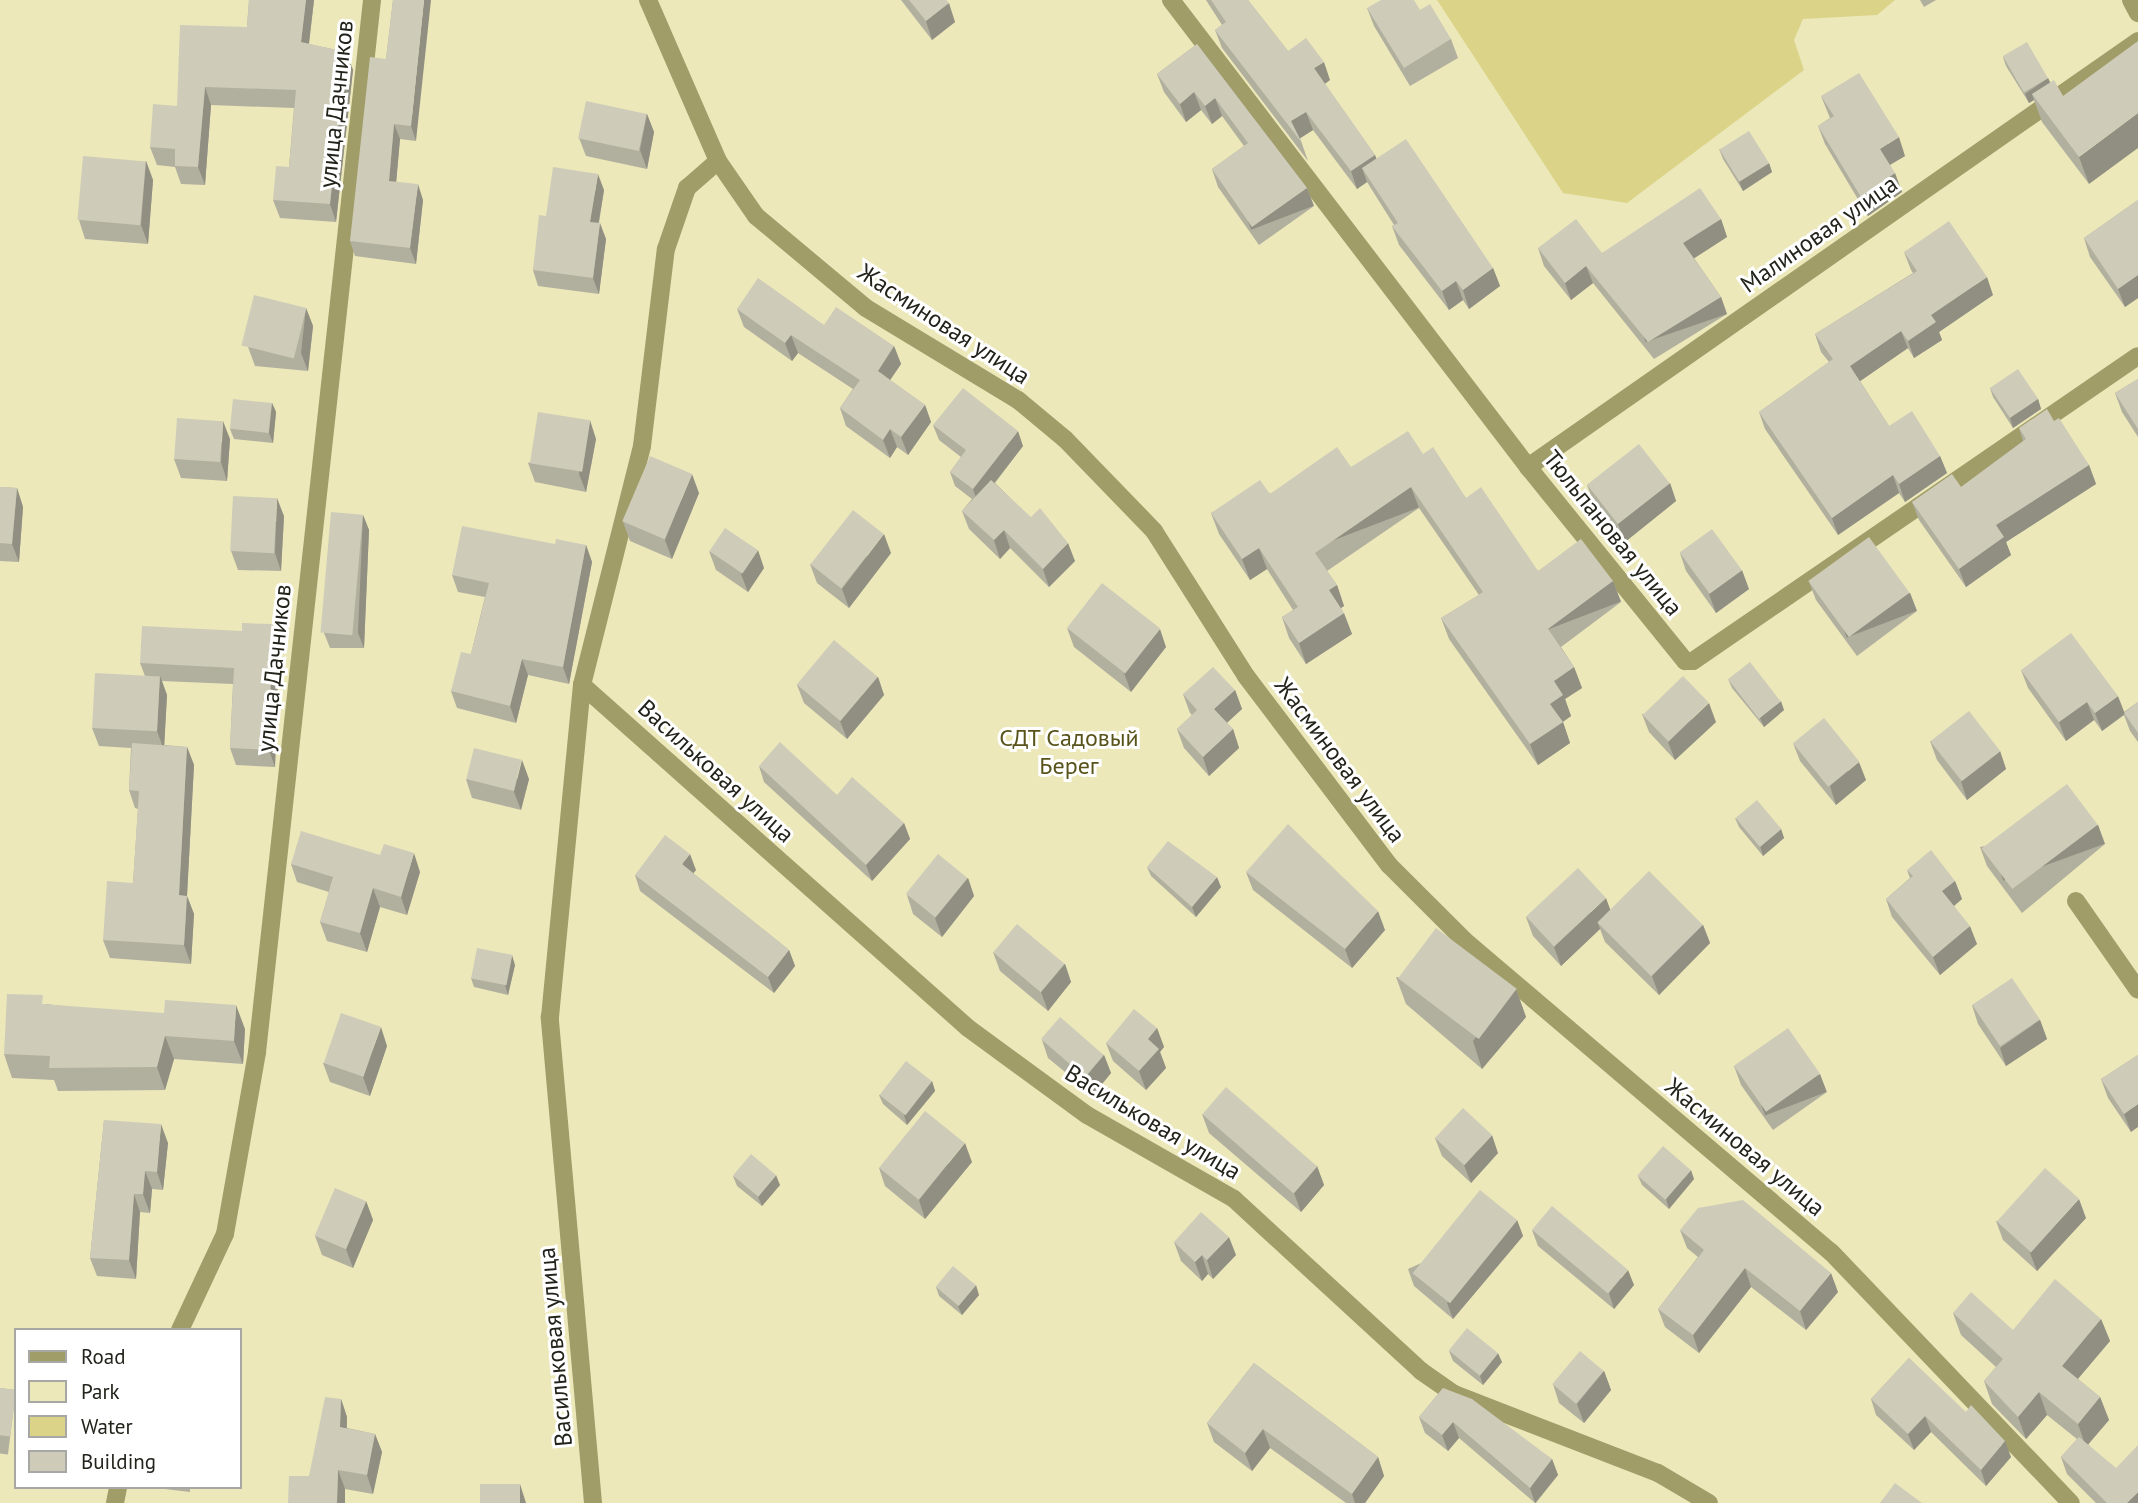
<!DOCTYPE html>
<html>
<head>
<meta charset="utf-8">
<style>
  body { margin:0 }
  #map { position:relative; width:2138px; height:1503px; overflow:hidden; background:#f9f7e3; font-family:"PT Sans",sans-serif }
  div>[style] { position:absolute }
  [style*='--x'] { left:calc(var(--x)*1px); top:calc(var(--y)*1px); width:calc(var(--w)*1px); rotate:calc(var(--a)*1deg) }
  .green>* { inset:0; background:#ece8ba }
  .water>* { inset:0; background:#dbd488 }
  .minor>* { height:18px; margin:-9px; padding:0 9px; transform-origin:9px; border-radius:9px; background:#a19d69 }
  .wall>* { inset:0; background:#b1af9e; transform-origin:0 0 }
  .shaded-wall>* { inset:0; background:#908f81; transform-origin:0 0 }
  .building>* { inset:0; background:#ceccb8; transform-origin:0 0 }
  span { translate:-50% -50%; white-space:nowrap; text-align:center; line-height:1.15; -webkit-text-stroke:6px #fff; paint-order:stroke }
  .street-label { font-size:24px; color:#23231b }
  .park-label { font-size:24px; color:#58531a }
  .legend { position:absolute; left:14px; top:1328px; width:228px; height:161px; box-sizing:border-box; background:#fff; border:2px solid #a7a7a4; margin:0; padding:9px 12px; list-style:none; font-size:21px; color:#23231b }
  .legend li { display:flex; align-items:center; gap:14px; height:35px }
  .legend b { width:35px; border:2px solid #a7a7a4 }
</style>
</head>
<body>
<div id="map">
  <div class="green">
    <i style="clip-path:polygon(evenodd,0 0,2138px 0,2138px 1503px,0 1503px,0 0,16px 1330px,240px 1330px,240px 1487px,16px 1487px,16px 1330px)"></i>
  </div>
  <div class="water">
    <i style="clip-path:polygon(1437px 0,1895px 0,1877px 15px,1803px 19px,1794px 40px,1804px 70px,1627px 203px,1563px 193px)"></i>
  </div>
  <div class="minor">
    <i style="--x:648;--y:0;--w:176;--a:66.5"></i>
    <i style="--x:718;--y:161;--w:67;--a:55.4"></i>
    <i style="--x:756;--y:216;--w:143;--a:39.9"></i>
    <i style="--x:866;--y:308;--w:178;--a:31.2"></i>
    <i style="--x:1018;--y:400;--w:61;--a:39.7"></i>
    <i style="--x:1065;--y:439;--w:128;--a:45.9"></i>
    <i style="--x:1154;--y:531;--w:172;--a:57.6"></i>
    <i style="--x:1246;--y:676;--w:237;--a:52.9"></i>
    <i style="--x:1389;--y:865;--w:106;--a:45"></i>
    <i style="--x:1464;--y:940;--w:482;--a:40.4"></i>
    <i style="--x:1831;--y:1252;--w:347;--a:46.3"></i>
    <i style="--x:1171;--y:0;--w:588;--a:52.6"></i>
    <i style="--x:1528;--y:467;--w:250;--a:51"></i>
    <i style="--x:1685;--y:661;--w:8;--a:0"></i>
    <i style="--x:1693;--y:661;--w:539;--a:-34.43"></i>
    <i style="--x:2131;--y:0;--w:15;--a:62"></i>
    <i style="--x:1528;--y:467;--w:744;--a:-34.93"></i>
    <i style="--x:582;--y:685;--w:516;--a:41.62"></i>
    <i style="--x:968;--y:1028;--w:147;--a:36.2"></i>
    <i style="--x:1087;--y:1115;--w:169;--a:29.7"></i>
    <i style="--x:1234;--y:1199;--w:254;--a:42.6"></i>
    <i style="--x:1421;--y:1371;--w:40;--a:34.9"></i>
    <i style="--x:1454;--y:1394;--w:219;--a:21.2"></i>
    <i style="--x:1658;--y:1473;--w:59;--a:30.5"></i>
    <i style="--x:2076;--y:901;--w:108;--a:55.1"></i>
    <i style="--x:180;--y:1330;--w:106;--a:-64.9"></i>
    <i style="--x:225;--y:1234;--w:185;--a:-80"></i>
    <i style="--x:257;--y:1052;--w:1058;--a:-83.76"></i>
    <i style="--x:115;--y:1503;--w:16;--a:-79"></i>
    <i style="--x:593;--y:1503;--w:488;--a:-95.1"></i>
    <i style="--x:550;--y:1017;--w:334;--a:-84.5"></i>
    <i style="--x:582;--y:685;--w:246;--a:-75.9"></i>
    <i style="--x:642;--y:446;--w:198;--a:-83.1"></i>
    <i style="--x:666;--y:249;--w:65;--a:-71"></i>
    <i style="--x:687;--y:188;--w:41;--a:-41.1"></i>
  </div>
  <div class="wall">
    <i style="clip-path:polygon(249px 0,314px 0,309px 44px,346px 52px,353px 70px,336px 222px,280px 218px,273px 200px,289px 167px,294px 108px,211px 105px,205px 185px,181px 184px,175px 167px,157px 165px,150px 147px,177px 106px,247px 27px)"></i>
    <i style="clip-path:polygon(393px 0,416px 141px,400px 139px,396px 182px,423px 200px,416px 264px,355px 256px,350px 241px,386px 59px)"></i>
    <i style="clip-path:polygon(901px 0,946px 0,955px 22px,932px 40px)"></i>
    <i style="clip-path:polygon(1206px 0,1248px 0,1288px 51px,1330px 80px,1325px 84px,1375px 155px,1376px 158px,1493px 268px,1500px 286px,1469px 309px,1463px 300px,1449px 310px,1399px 245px,1392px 226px,1394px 225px,1367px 182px,1357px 189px,1313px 130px,1300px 138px,1308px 161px,1222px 48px,1215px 30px,1222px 25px)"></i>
    <i style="clip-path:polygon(1920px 0,1936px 0,1924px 7px)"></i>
    <i style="clip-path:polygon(1367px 8px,1420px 10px,1451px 39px,1458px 58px,1410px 86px,1374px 26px)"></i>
    <i style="clip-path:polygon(1197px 44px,1307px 188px,1314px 206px,1259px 245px,1218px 187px,1212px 169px,1244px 146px,1222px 116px,1212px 124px,1201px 110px,1186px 122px,1164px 92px,1157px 74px)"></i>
    <i style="clip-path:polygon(2003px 57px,2048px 78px,2050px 82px,2063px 96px,2089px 184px,2042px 122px,2034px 100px,2029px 103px,2006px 66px)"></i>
    <i style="clip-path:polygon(1821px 96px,1905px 156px,1890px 165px,1902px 192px,1868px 216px,1825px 144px,1818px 126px,1830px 118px)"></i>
    <i style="clip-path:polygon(647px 114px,654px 132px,647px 169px,586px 156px,579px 138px)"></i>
    <i style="clip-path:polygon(1719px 149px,1769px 163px,1772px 172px,1743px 191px,1723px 159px)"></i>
    <i style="clip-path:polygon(146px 161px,153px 180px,148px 244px,85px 239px,79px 220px)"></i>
    <i style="clip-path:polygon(604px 190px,599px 223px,606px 239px,599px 294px,538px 286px,533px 270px,546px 216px)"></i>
    <i style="clip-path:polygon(2138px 200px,2138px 298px,2125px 307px,2090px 257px,2084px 238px)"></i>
    <i style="clip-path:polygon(1721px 219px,1727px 237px,1694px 258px,1721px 297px,1727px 314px,1654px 359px,1593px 283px,1571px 300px,1544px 266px,1538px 248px,1602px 253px)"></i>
    <i style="clip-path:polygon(1904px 252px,1993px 295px,1939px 332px,1942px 340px,1914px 358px,1908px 348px,1860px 381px,1889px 426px,1940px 456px,1947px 473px,1905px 502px,1899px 493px,1838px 535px,1765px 429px,1759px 412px,1829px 362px,1821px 352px,1815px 334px,1913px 273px,1911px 270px)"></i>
    <i style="clip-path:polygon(306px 308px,313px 326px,308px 371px,255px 366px,248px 347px)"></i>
    <i style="clip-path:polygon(737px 309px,824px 325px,894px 346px,901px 364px,890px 380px,925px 405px,931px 422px,908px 455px,897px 447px,890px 458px,846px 426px,840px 408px,853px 389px,798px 353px,792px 361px,744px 327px)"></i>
    <i style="clip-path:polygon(2138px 379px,2138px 437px,2122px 412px,2115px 393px)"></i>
    <i style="clip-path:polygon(1990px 388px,2038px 399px,2041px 409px,2013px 428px,1993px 397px)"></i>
    <i style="clip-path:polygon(272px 403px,276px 412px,273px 443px,234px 439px,230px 429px)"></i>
    <i style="clip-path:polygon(2054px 421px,2089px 465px,2096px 484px,2006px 542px,2011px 555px,1966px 587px,1919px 520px,1912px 502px,1961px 487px,2023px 441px,2019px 428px)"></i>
    <i style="clip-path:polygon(933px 425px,1023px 446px,995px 483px,1075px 561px,1049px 587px,1010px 548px,1000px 559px,969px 529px,962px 511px,972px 499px,955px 486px,950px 472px,961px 457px,939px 440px)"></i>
    <i style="clip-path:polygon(230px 439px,227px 481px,181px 478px,174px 459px)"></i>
    <i style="clip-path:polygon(596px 439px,586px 492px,535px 482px,528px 463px)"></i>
    <i style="clip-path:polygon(1423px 454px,1538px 571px,1613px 581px,1621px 602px,1561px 647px,1574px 667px,1582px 688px,1565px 699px,1571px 716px,1563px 722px,1570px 743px,1538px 765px,1449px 639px,1441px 618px,1479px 595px,1419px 508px,1327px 571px,1337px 585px,1344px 606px,1341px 608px,1352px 634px,1306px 664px,1289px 638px,1282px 617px,1293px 610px,1267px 569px,1250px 580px,1219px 534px,1211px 513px,1351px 467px)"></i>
    <i style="clip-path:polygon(1670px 483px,1676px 501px,1625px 542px,1594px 503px,1587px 485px)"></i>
    <i style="clip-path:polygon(0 487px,17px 488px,23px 507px,19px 562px,0 561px)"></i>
    <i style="clip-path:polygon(699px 493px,672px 559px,630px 541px,623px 522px)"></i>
    <i style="clip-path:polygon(363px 515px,369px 530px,364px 648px,330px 648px,324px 633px)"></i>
    <i style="clip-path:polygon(284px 516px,281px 571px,238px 570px,231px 551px)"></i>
    <i style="clip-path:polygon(555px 544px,586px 545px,592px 562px,569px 684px,528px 675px,516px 723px,457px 708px,451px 691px,471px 654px,485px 597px,458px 592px,452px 575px)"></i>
    <i style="clip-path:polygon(709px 551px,764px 568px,748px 592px,716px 570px)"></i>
    <i style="clip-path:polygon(891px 553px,849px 608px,817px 583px,810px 564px)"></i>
    <i style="clip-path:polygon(1680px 553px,1749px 589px,1716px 613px,1686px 571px)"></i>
    <i style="clip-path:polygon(1809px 582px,1910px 593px,1917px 611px,1857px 656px,1816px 600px)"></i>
    <i style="clip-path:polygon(1067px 628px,1166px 647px,1131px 692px,1074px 647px)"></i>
    <i style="clip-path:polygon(242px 631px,279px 641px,275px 767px,236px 765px,230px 748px,233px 684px,162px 681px,167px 695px,164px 745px,187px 747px,194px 765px,187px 896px,194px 914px,191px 964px,110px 958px,103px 940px,133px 883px,138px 809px,135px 808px,129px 790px,131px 748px,99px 746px,92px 728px,145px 676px,140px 663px)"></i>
    <i style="clip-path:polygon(2021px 670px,2124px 712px,2138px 702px,2138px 742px,2130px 731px,2124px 715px,2102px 731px,2094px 720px,2066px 741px,2028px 688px)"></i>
    <i style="clip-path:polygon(878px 677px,884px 695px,847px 739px,804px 703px,797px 685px)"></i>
    <i style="clip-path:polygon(1728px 679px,1784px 710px,1764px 727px,1732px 688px)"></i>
    <i style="clip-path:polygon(1235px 690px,1242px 709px,1227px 723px,1233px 729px,1239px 748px,1209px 776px,1184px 748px,1177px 729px,1192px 715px,1190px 713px,1183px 694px)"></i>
    <i style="clip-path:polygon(1642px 714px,1716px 722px,1675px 760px,1649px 732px)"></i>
    <i style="clip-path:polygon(1930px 741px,2000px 751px,2006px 769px,1967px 800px,1937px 760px)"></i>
    <i style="clip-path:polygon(1793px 743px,1866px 780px,1836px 805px,1800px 761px)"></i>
    <i style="clip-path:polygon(759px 766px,837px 795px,904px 823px,910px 839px,872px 881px,764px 782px)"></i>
    <i style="clip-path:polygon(466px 779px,529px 779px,521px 810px,472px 798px)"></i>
    <i style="clip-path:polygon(1735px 818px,1781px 829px,1784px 838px,1763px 856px,1739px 827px)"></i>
    <i style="clip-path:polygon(2098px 825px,2105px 844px,2022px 913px,1987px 866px,1980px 847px)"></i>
    <i style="clip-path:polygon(291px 864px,420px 872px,407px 915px,380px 907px,367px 952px,327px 941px,320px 922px,329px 892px,297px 882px)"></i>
    <i style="clip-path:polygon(1147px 867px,1221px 887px,1196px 917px,1151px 876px)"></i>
    <i style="clip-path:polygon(696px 870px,693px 873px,789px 950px,795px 966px,774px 993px,640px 891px,635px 875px)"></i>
    <i style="clip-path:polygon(1907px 870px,1955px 881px,1962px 899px,1954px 906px,1977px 944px,1940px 975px,1892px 917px,1886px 899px,1910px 878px)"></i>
    <i style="clip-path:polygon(1246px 872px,1385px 930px,1352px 968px,1253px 890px)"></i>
    <i style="clip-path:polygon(968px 878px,974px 896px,942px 937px,913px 914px,907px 895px)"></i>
    <i style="clip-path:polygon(1611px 910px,1703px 925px,1710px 943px,1659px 995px,1605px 942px,1600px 929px,1561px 966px,1533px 936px,1526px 917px)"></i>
    <i style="clip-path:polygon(993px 952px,1065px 964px,1071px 982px,1048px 1011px,1000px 971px)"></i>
    <i style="clip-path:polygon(515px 965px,508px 995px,474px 987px,471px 978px)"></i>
    <i style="clip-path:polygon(1396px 977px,1516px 989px,1526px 1017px,1482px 1069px,1406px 1004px)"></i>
    <i style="clip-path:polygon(46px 1004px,245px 1029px,243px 1064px,174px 1059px,165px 1090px,58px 1091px,54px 1080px,12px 1078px,4px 1054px)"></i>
    <i style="clip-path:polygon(1972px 1005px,2040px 1020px,2047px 1039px,2006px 1066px,1978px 1024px)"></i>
    <i style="clip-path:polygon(1157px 1028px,1164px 1047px,1160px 1052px,1166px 1068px,1146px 1090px,1113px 1061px,1106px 1043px)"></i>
    <i style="clip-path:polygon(1042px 1040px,1104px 1055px,1111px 1073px,1093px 1095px,1048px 1058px)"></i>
    <i style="clip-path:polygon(387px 1046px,370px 1096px,330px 1082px,323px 1063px)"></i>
    <i style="clip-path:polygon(2138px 1055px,2131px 1132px,2108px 1098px,2101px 1079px)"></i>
    <i style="clip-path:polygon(1734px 1066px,1827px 1092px,1773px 1130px,1741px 1085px)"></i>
    <i style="clip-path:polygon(932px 1081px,935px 1091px,907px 1125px,883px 1104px,879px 1095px)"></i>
    <i style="clip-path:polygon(1202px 1114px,1317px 1166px,1324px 1185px,1301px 1212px,1209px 1133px)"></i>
    <i style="clip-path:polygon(104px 1120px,168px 1143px,163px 1190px,152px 1189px,150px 1213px,140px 1212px,136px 1279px,97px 1276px,90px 1258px)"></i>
    <i style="clip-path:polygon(1435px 1138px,1498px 1153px,1471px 1183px,1442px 1156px)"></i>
    <i style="clip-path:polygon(972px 1162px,925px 1219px,885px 1186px,879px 1168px)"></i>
    <i style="clip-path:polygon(733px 1176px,780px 1185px,762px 1206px,737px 1186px)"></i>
    <i style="clip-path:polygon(1638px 1176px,1694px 1179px,1669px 1209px,1642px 1185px)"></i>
    <i style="clip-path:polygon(366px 1201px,373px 1220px,353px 1268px,322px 1255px,315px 1236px)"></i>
    <i style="clip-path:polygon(2086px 1218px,2037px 1271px,2003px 1240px,1996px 1221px)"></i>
    <i style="clip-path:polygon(1517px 1220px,1523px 1236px,1453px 1319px,1414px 1286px,1408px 1269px)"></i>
    <i style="clip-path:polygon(1532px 1230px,1634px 1285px,1614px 1309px,1538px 1246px)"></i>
    <i style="clip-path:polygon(1680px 1230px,1838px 1292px,1806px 1330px,1751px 1287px,1699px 1353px,1665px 1327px,1658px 1309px,1698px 1257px,1687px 1248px)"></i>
    <i style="clip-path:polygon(1174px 1242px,1236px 1255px,1213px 1279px,1208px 1274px,1202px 1281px,1181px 1261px)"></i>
    <i style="clip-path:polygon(936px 1287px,979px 1295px,962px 1315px,939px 1296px)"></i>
    <i style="clip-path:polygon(1953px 1313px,2013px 1330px,2101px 1319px,2110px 1341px,2078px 1379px,2100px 1397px,2109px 1420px,2088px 1444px,2138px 1503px,2096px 1503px,2067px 1474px,2061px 1457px,2077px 1439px,2047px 1415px,2026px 1439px,1992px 1404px,1984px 1381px,1996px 1367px,1961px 1335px)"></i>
    <i style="clip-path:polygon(1449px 1351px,1502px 1362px,1483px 1385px,1453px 1361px)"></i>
    <i style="clip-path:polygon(1909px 1358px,2011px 1457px,1986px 1486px,1931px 1432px,1914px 1450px,1876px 1415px,1871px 1399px)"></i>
    <i style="clip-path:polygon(1254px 1363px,1378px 1457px,1384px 1476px,1365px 1503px,1346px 1503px,1270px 1448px,1252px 1471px,1214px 1442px,1207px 1423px)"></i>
    <i style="clip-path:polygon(1604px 1371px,1611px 1390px,1584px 1423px,1559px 1403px,1553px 1384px)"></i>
    <i style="left:0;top:1388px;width:16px;height:65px;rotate:7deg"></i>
    <i style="clip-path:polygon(1443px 1388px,1552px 1459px,1558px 1475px,1536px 1503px,1535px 1503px,1459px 1438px,1448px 1451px,1425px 1433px,1419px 1417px)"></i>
    <i style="clip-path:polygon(341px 1399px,347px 1417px,347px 1428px,375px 1434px,382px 1452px,373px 1494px,345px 1489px,345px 1503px,288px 1503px,309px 1476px)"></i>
    <i style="clip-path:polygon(148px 1487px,190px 1487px,190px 1492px)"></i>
  </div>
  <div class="shaded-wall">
    <i style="clip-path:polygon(306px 0,314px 0,307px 60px,301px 42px)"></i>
    <i style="clip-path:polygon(424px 0,431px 0,416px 141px,411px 126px)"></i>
    <i style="clip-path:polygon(949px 3px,955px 22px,932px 40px,926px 21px)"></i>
    <i style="clip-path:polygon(346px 52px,353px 70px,336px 222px,330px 204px)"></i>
    <i style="clip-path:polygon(1324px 62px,1330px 80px,1321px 86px,1314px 68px)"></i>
    <i style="clip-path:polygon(2048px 78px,2052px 87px,2032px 94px,2034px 100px,2029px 103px,2025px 94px)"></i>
    <i style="clip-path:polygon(205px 87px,211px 105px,205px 185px,198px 167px)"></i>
    <i style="clip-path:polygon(1194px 92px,1201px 110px,1186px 122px,1180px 104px)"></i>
    <i style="clip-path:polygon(1215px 98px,1222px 116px,1212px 124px,1205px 106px)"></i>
    <i style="clip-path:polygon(1306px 112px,1313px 130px,1299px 139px,1291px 121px)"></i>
    <i style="clip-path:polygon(2138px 113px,2138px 148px,2089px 184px,2079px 157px)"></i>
    <i style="clip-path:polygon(647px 114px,654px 132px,647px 169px,640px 150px)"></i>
    <i style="clip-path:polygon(394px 124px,400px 139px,395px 196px,389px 181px)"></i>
    <i style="clip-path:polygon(1899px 137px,1905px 156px,1886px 167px,1880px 149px)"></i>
    <i style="clip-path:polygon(1375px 155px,1381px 172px,1362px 168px,1367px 182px,1357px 189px,1351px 171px)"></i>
    <i style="clip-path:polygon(146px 161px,153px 180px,148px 244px,141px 225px)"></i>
    <i style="clip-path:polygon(1769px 163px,1772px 172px,1743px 191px,1739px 181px)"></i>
    <i style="clip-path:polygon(1895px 173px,1902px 192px,1868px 216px,1861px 197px)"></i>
    <i style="clip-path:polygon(598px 174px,604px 190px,596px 238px,590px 222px)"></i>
    <i style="clip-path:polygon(418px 184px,423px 200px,416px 264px,410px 248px)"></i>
    <i style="left:1307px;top:188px;width:19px;height:67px;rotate:69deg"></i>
    <i style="clip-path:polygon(1721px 219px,1727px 237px,1690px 261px,1683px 243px)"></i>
    <i style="clip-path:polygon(600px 223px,606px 239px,599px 294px,593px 278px)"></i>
    <i style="clip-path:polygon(1586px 266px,1593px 283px,1571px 300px,1565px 283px)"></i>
    <i style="clip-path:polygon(1493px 268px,1500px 286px,1469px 309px,1463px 290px)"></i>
    <i style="clip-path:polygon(2138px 275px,2138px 298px,2125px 307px,2118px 289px)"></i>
    <i style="clip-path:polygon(1987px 277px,1993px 295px,1939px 332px,1942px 340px,1914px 358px,1908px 341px,1931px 315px)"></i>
    <i style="clip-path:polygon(1456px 281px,1463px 300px,1449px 310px,1442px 291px)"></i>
    <i style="left:1721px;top:297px;width:18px;height:86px;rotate:71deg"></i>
    <i style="clip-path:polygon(306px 308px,313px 326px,308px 371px,301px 353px)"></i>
    <i style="clip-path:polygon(1901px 331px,1908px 348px,1856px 384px,1850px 366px)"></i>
    <i style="clip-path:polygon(791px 335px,798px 353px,792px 361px,785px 343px)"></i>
    <i style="clip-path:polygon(894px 346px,901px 364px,884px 389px,878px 371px)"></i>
    <i style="clip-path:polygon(2038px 399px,2041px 409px,2013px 428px,2010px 418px)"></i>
    <i style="clip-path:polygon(272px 403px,276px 412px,273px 443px,269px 433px)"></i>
    <i style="clip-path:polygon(925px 405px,931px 422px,908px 455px,901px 437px)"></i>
    <i style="clip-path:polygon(590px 420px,596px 439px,586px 492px,579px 474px)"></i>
    <i style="clip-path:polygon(223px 421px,230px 439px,227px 481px,221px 462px)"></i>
    <i style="clip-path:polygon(890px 429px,897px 447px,890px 458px,883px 440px)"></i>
    <i style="clip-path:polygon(1018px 431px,1023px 446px,978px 504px,973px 489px)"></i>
    <i style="clip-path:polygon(1940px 456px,1947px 473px,1905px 502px,1899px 484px)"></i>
    <i style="clip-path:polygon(2089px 465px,2096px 484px,2006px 542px,2011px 555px,1966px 587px,1959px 569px,1996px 525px)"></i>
    <i style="clip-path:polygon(692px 474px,699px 493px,672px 559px,665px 540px)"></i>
    <i style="clip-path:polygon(1893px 475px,1899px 493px,1838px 535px,1832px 518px)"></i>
    <i style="clip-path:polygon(1670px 483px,1676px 501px,1625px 542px,1618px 524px)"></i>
    <i style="left:1411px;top:487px;width:22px;height:116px;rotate:69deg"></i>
    <i style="clip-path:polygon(17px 488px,23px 507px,19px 562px,12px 544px)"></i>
    <i style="clip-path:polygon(277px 498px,284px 516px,281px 571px,275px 553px)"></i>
    <i style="clip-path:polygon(363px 515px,369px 530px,364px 648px,358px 633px)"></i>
    <i style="clip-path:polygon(1004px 530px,1010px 548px,1000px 559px,994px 540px)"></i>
    <i style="clip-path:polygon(884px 534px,891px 553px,849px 608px,842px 589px)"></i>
    <i style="clip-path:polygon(1068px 543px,1075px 561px,1049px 587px,1043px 569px)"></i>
    <i style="clip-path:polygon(586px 545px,592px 562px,569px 684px,563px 667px)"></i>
    <i style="clip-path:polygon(1259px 548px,1267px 569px,1250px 580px,1242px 559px)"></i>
    <i style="clip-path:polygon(758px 550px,764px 568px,748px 592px,741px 574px)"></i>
    <i style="clip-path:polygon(1742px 570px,1749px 589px,1716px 613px,1709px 594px)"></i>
    <i style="left:1613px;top:581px;width:22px;height:81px;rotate:69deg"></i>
    <i style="clip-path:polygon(1337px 585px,1344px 606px,1336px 611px,1329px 590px)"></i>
    <i style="left:1910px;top:593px;width:19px;height:75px;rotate:69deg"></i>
    <i style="clip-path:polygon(1344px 613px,1352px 634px,1306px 664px,1299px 643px)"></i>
    <i style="clip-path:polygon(272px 624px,279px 641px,275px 767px,269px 750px)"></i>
    <i style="clip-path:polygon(1160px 629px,1166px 647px,1131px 692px,1124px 673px)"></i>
    <i style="clip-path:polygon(522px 659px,528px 675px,516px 723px,510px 706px)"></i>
    <i style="clip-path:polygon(1574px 667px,1582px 688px,1565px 699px,1571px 716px,1558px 725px,1550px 704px,1554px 681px)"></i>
    <i style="clip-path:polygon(160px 676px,167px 695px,164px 750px,157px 731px)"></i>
    <i style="clip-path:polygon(878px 677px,884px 695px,847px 739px,840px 721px)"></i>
    <i style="clip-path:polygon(1235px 690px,1242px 709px,1221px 728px,1214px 709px)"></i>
    <i style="clip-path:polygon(2118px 696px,2125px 714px,2102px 731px,2095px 713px)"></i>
    <i style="clip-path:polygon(1781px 701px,1784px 710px,1764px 727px,1760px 718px)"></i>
    <i style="clip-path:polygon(2087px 702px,2094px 720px,2066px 741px,2059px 722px)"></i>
    <i style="clip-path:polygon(1709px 703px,1716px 722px,1675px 760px,1668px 742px)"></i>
    <i style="clip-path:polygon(1563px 722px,1570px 743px,1538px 765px,1530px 744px)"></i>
    <i style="clip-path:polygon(1233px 729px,1239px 748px,1209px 776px,1203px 757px)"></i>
    <i style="clip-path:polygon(187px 747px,194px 765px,186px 914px,179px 895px)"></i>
    <i style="clip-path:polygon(2000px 751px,2006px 769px,1967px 800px,1961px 781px)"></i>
    <i style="clip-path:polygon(522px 760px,529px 779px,521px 810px,514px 792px)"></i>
    <i style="clip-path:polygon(1859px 762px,1866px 780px,1836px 805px,1830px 786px)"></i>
    <i style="clip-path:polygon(904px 823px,910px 839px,872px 881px,866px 865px)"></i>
    <i style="left:2098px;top:825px;width:20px;height:108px;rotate:70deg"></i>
    <i style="clip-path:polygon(1781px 829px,1784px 838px,1763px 856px,1760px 846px)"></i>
    <i style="clip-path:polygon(414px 853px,420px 872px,407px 915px,401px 897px)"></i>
    <i style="clip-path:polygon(690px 854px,696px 870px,688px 880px,682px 864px)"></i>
    <i style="clip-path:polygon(1217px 877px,1221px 887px,1196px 917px,1192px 907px)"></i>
    <i style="clip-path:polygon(968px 878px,974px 896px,942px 937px,935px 918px)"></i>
    <i style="clip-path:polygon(1955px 881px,1962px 899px,1949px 910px,1942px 891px)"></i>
    <i style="clip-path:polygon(373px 888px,380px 907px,367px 952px,360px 933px)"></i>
    <i style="clip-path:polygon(187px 896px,194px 914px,191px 964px,184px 945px)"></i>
    <i style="clip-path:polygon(1606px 898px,1613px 917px,1598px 923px,1600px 929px,1561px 966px,1554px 947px)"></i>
    <i style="clip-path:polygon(1378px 911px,1385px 930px,1352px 968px,1345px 949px)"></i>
    <i style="clip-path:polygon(1703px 925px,1710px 943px,1659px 995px,1652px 976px)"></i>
    <i style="clip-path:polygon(1970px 926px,1977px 944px,1940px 975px,1933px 957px)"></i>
    <i style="clip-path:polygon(789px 950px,795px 966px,774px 993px,768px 977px)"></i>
    <i style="clip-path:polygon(512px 955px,515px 965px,508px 995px,505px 985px)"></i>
    <i style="clip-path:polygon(1065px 964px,1071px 982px,1048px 1011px,1041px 992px)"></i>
    <i style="clip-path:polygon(1516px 989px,1526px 1017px,1482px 1069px,1473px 1041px)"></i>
    <i style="clip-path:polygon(236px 1005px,245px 1029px,243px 1064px,234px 1041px)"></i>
    <i style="clip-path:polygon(2040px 1020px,2047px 1039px,2006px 1066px,2000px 1048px)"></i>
    <i style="clip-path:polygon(381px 1027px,387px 1046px,370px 1096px,363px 1077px)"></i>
    <i style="clip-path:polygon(1157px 1028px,1164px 1047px,1160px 1052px,1166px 1068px,1146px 1090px,1139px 1071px,1148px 1039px)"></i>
    <i style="clip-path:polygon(165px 1036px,174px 1059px,165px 1090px,157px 1067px)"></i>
    <i style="clip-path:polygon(1104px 1055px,1111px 1073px,1093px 1095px,1086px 1077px)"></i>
    <i style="left:1820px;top:1074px;width:19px;height:66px;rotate:69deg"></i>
    <i style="clip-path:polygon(932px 1081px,935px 1091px,907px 1125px,904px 1115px)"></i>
    <i style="clip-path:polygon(2138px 1104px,2138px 1127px,2131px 1132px,2124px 1114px)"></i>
    <i style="clip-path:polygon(161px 1124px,168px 1143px,163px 1190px,157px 1172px)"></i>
    <i style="clip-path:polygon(1492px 1135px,1498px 1153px,1471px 1183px,1464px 1165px)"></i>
    <i style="clip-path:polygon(965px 1143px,972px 1162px,925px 1219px,919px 1200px)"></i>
    <i style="clip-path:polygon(1317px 1166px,1324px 1185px,1301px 1212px,1294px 1193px)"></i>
    <i style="clip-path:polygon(1691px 1170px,1694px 1179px,1669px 1209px,1666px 1199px)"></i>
    <i style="clip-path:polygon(145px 1171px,152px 1189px,150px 1213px,143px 1194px)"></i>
    <i style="clip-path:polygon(776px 1175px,780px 1185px,762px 1206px,758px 1197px)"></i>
    <i style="clip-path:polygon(134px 1194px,140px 1212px,136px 1279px,129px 1260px)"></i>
    <i style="clip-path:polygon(2079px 1199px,2086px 1218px,2037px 1271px,2030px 1253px)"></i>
    <i style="clip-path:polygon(366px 1201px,373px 1220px,353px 1268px,346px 1249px)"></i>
    <i style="clip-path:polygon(1517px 1220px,1523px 1236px,1453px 1319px,1447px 1303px)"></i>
    <i style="clip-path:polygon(1229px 1237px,1236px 1255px,1213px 1279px,1207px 1260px)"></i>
    <i style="clip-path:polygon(1202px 1255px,1208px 1274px,1202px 1281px,1195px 1262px)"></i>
    <i style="clip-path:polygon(1745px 1268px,1751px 1287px,1699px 1353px,1693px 1335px)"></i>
    <i style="clip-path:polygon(1628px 1270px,1634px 1285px,1614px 1309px,1609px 1293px)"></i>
    <i style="clip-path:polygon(1831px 1273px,1838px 1292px,1806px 1330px,1800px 1311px)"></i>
    <i style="clip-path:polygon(976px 1285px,979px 1295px,962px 1315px,958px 1306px)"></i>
    <i style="clip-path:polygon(2101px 1319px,2110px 1341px,2070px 1388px,2062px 1366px)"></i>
    <i style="clip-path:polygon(1498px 1353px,1502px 1362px,1483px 1385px,1480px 1376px)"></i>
    <i style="clip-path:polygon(1604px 1371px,1611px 1390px,1584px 1423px,1577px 1404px)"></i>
    <i style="clip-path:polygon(2039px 1392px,2047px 1415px,2026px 1439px,2018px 1417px)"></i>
    <i style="clip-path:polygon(2100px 1397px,2109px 1420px,2086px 1447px,2078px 1424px)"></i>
    <i style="clip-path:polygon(341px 1399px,347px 1417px,346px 1446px,340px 1427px)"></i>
    <i style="clip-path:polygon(1925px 1416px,1931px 1432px,1914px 1450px,1908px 1434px)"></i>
    <i style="clip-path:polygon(1453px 1422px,1459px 1438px,1448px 1451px,1442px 1435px)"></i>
    <i style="clip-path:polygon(1263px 1429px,1270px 1448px,1252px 1471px,1245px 1453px)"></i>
    <i style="clip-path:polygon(375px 1434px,382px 1452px,373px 1494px,367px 1475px)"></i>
    <i style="clip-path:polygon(2005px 1441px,2011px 1457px,1986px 1486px,1981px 1470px)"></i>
    <i style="clip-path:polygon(1378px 1457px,1384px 1476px,1365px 1503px,1355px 1503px,1352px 1494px)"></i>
    <i style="clip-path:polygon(1552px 1459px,1558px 1475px,1535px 1503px,1530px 1488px)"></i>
    <i style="clip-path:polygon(338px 1470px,345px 1489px,345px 1503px,337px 1503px)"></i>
    <i style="clip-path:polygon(520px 1484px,526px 1503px,520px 1503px)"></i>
    <i style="clip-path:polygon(2138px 1492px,2138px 1503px,2127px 1503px)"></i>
  </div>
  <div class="building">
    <i style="clip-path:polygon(249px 0,306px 0,301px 42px,346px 52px,330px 204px,273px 200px,276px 166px,289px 167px,296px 90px,205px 87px,198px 167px,175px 166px,175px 149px,150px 147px,153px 104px,177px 106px,180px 25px,247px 27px)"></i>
    <i style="clip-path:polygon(393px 0,424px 0,411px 126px,394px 124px,389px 181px,418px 184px,410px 248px,350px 241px,370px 57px,386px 59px)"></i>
    <i style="clip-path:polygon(909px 0,946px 0,949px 3px,926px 21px)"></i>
    <i style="clip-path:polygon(1211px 0,1248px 0,1288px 51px,1306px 38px,1324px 62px,1314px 68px,1375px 155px,1351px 171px,1306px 112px,1291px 121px,1302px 143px,1215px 30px,1226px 22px)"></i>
    <i style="clip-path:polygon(1381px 0,1414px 0,1420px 10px,1430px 4px,1451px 39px,1404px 68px,1367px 8px)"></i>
    <i style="clip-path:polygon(2138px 41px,2138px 113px,2079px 157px,2032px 94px,2054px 80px,2063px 96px)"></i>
    <i style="left:2027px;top:42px;width:42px;height:28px;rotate:60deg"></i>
    <i style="clip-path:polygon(1197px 44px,1307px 188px,1252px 227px,1212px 169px,1248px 143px,1215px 98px,1205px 106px,1194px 92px,1180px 104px,1157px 74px)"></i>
    <i style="clip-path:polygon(1859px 73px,1899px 137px,1880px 149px,1895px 173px,1861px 197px,1818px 126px,1834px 116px,1821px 96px)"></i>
    <i style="left:586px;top:101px;width:62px;height:38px;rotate:12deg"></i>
    <i style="left:1749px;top:131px;width:38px;height:35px;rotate:58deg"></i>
    <i style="clip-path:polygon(1406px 139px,1493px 268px,1463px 290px,1456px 281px,1442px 291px,1392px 226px,1398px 223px,1362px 168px)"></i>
    <i style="left:83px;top:156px;width:63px;height:64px;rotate:5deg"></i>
    <i style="clip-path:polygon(553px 167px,598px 174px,590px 222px,600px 223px,593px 278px,533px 270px,539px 215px,546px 216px)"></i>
    <i style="clip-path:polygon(1700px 188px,1721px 219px,1683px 243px,1721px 297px,1648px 342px,1586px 266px,1565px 283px,1538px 248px,1576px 219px,1602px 253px)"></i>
    <i style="clip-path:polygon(2138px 200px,2138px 275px,2118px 289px,2084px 238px)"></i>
    <i style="clip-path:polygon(1949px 221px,1987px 277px,1931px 315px,1936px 322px,1908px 341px,1901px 331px,1850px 366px,1889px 426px,1912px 411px,1940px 456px,1899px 484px,1893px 475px,1832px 518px,1759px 412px,1833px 359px,1815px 334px,1917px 271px,1904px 252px)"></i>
    <i style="clip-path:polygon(758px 278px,824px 325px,836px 307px,894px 346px,878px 371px,925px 405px,901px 437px,890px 429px,883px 440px,840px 408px,860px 380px,791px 335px,785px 343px,737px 309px)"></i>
    <i style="left:254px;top:295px;width:54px;height:52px;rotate:14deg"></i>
    <i style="left:2018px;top:369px;width:36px;height:34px;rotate:56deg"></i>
    <i style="clip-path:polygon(2138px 379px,2138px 429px,2115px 393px)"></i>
    <i style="clip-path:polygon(963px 388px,1018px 431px,973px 489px,950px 472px,966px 450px,933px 425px)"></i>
    <i style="left:233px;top:399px;width:39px;height:30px;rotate:6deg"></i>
    <i style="clip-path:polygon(2047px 409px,2054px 421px,2059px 418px,2089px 465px,1996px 525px,2004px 537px,1959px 569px,1912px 502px,1952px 474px,1961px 487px,2026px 439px,2019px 428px)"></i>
    <i style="left:538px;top:412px;width:53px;height:52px;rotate:9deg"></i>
    <i style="left:177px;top:418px;width:46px;height:41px;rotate:4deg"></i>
    <i style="clip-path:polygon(1408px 431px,1423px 454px,1433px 447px,1466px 498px,1481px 487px,1538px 571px,1581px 539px,1613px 581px,1548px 629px,1574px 667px,1554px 681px,1563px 695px,1550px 704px,1563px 722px,1530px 744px,1441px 618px,1483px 592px,1411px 487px,1315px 553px,1337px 585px,1329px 590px,1344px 613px,1299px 643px,1282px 617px,1298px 607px,1259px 548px,1242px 559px,1211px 513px,1260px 480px,1270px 494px,1337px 447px,1351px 467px)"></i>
    <i style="left:1639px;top:444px;width:50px;height:66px;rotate:52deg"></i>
    <i style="left:650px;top:456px;width:46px;height:71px;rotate:23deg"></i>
    <i style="clip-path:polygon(991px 480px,1031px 517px,1040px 508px,1068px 543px,1043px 569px,1004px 530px,994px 540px,962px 511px)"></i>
    <i style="clip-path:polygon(0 487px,17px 488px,12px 544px,0 543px)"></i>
    <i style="left:233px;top:496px;width:44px;height:55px;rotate:3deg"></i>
    <i style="left:853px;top:510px;width:39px;height:69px;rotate:38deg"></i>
    <i style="left:331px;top:512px;width:32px;height:121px;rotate:5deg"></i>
    <i style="clip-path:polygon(462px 526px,555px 544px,556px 539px,586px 545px,563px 667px,522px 659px,510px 706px,451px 691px,461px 652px,471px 654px,489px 583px,452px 575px)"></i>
    <i style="left:725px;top:528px;width:40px;height:28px;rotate:34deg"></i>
    <i style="left:1712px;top:529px;width:51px;height:40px;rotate:54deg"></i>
    <i style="left:1869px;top:537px;width:69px;height:75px;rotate:54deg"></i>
    <i style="left:1102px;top:583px;width:74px;height:57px;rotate:38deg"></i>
    <i style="clip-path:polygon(242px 623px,272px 624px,269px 750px,230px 748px,234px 668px,140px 663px,142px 626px,242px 631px)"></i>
    <i style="clip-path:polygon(2071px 633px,2118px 696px,2095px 713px,2087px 702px,2059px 722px,2021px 670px)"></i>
    <i style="left:834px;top:640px;width:57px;height:58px;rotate:40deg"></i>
    <i style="left:1750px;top:662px;width:50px;height:28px;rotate:52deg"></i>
    <i style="clip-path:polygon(1213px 667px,1235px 690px,1214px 709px,1233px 729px,1203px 757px,1177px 729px,1197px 710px,1183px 694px)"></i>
    <i style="left:95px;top:673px;width:65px;height:55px;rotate:3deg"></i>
    <i style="left:1683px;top:676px;width:37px;height:56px;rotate:46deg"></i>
    <i style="clip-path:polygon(2138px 702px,2138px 733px,2124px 713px)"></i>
    <i style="left:1969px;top:711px;width:51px;height:49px;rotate:52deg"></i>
    <i style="left:1824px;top:718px;width:56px;height:40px;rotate:51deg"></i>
    <i style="clip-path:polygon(780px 742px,837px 795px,852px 777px,904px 823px,866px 865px,759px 766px)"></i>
    <i style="clip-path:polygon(132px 743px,187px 747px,179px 895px,187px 896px,184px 945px,103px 940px,107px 881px,133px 883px,139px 791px,129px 790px)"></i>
    <i style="left:474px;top:748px;width:49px;height:32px;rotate:14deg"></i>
    <i style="left:2067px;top:784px;width:51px;height:107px;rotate:53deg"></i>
    <i style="left:1757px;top:800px;width:38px;height:28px;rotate:50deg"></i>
    <i style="clip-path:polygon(1288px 824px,1378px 911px,1345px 949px,1246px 872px)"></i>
    <i style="clip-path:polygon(301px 831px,380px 855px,384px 844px,414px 853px,401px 897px,373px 888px,360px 933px,320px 922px,333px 877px,291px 864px)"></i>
    <i style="clip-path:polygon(665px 835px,690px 854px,682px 864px,789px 950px,768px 977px,635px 875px)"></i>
    <i style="clip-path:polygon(1168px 841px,1217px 877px,1192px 907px,1147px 867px)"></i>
    <i style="clip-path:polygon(1931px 850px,1955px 881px,1942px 891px,1970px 926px,1933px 957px,1886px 899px,1913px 876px,1907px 870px)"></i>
    <i style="left:938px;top:854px;width:38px;height:51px;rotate:39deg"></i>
    <i style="left:1578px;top:868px;width:41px;height:71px;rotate:47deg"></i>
    <i style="left:1649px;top:871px;width:76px;height:73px;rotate:45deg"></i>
    <i style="left:1017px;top:924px;width:62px;height:37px;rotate:40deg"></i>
    <i style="left:1436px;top:928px;width:101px;height:63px;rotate:37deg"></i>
    <i style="left:477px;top:948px;width:36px;height:31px;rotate:11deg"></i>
    <i style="left:2012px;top:978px;width:50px;height:48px;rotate:56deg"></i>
    <i style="clip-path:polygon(7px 994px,43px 995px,42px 1004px,164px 1013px,165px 1000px,236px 1005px,234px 1041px,165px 1036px,157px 1067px,49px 1068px,50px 1056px,4px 1054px)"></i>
    <i style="clip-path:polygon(1134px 1009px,1157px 1028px,1148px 1039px,1159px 1049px,1139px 1071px,1106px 1043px)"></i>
    <i style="left:341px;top:1013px;width:42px;height:53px;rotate:19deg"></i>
    <i style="left:1060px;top:1017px;width:58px;height:29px;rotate:41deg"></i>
    <i style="left:1788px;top:1028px;width:56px;height:66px;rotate:55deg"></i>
    <i style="clip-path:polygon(2138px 1055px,2138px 1104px,2124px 1114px,2101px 1079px)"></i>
    <i style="left:906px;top:1061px;width:33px;height:43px;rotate:38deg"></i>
    <i style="left:1226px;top:1087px;width:121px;height:36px;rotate:41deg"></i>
    <i style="left:1463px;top:1108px;width:40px;height:41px;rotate:43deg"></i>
    <i style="left:925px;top:1111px;width:51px;height:73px;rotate:39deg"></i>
    <i style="clip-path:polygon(104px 1120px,161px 1124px,157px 1172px,145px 1171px,143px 1194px,134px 1194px,129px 1260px,90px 1258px)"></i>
    <i style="left:1663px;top:1146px;width:37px;height:39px;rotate:41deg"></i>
    <i style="left:751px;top:1154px;width:33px;height:28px;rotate:40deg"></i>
    <i style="left:2045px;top:1168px;width:46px;height:72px;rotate:42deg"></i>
    <i style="left:335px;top:1188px;width:34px;height:52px;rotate:23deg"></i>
    <i style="left:1480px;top:1190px;width:48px;height:107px;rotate:39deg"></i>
    <i style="clip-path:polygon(1743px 1200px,1831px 1273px,1800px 1311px,1745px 1268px,1693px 1335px,1658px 1309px,1704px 1250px,1680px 1230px,1698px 1208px)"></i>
    <i style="left:1552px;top:1206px;width:99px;height:31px;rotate:40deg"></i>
    <i style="clip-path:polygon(1201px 1212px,1229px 1237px,1207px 1260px,1202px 1255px,1195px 1262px,1174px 1242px)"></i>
    <i style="left:953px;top:1266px;width:30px;height:27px;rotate:40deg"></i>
    <i style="clip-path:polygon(2055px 1279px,2101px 1319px,2062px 1366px,2100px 1397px,2078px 1424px,2039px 1392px,2018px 1417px,1984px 1381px,2003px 1359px,1953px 1313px,1971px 1292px,2013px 1330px)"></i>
    <i style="left:1467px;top:1328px;width:40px;height:29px;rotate:39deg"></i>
    <i style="left:1580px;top:1351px;width:31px;height:43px;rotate:40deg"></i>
    <i style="clip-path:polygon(1909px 1358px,1966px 1412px,1971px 1405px,2005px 1441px,1981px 1470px,1925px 1416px,1908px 1434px,1871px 1399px)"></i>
    <i style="clip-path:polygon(1254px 1363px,1378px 1457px,1352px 1494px,1263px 1429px,1245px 1453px,1207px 1423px)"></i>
    <i style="left:0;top:1388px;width:16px;height:47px;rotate:7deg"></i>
    <i style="clip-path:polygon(1443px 1388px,1472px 1399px,1552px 1459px,1530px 1488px,1453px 1422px,1442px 1435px,1419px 1417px)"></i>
    <i style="clip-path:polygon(325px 1397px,341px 1399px,340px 1427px,375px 1434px,367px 1475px,338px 1470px,337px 1503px,288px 1503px,289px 1476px,309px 1476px)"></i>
    <i style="clip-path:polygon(2079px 1437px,2116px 1468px,2138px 1445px,2138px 1492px,2127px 1503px,2107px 1503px,2061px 1457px)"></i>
    <i style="clip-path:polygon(1895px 1483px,1922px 1503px,1880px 1503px)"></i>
    <i style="left:520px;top:1484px;width:19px;height:40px;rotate:90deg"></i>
  </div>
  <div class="street-label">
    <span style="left:336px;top:104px;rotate:-84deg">улица Дачников</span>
    <span style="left:1819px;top:234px;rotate:-35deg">Малиновая улица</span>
    <span style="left:944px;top:324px;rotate:33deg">Жасминовая улица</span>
    <span style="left:1613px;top:533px;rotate:51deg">Тюльпановая улица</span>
    <span style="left:274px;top:668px;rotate:-84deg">улица Дачников</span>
    <span style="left:1340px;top:760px;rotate:53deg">Жасминовая улица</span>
    <span style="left:716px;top:771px;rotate:42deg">Васильковая улица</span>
    <span style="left:1153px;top:1122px;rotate:31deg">Васильковая улица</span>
    <span style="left:1745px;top:1147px;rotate:40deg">Жасминовая улица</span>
    <span style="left:555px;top:1347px;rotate:-95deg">Васильковая улица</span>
  </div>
  <div class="park-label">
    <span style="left:1069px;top:752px">СДТ Садовый<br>Берег</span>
  </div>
  <ul class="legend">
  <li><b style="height:9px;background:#a19d69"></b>Road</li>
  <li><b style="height:19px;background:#ece8ba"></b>Park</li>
  <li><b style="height:19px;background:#dbd488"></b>Water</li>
  <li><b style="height:19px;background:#ceccb8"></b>Building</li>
  </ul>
</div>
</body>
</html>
